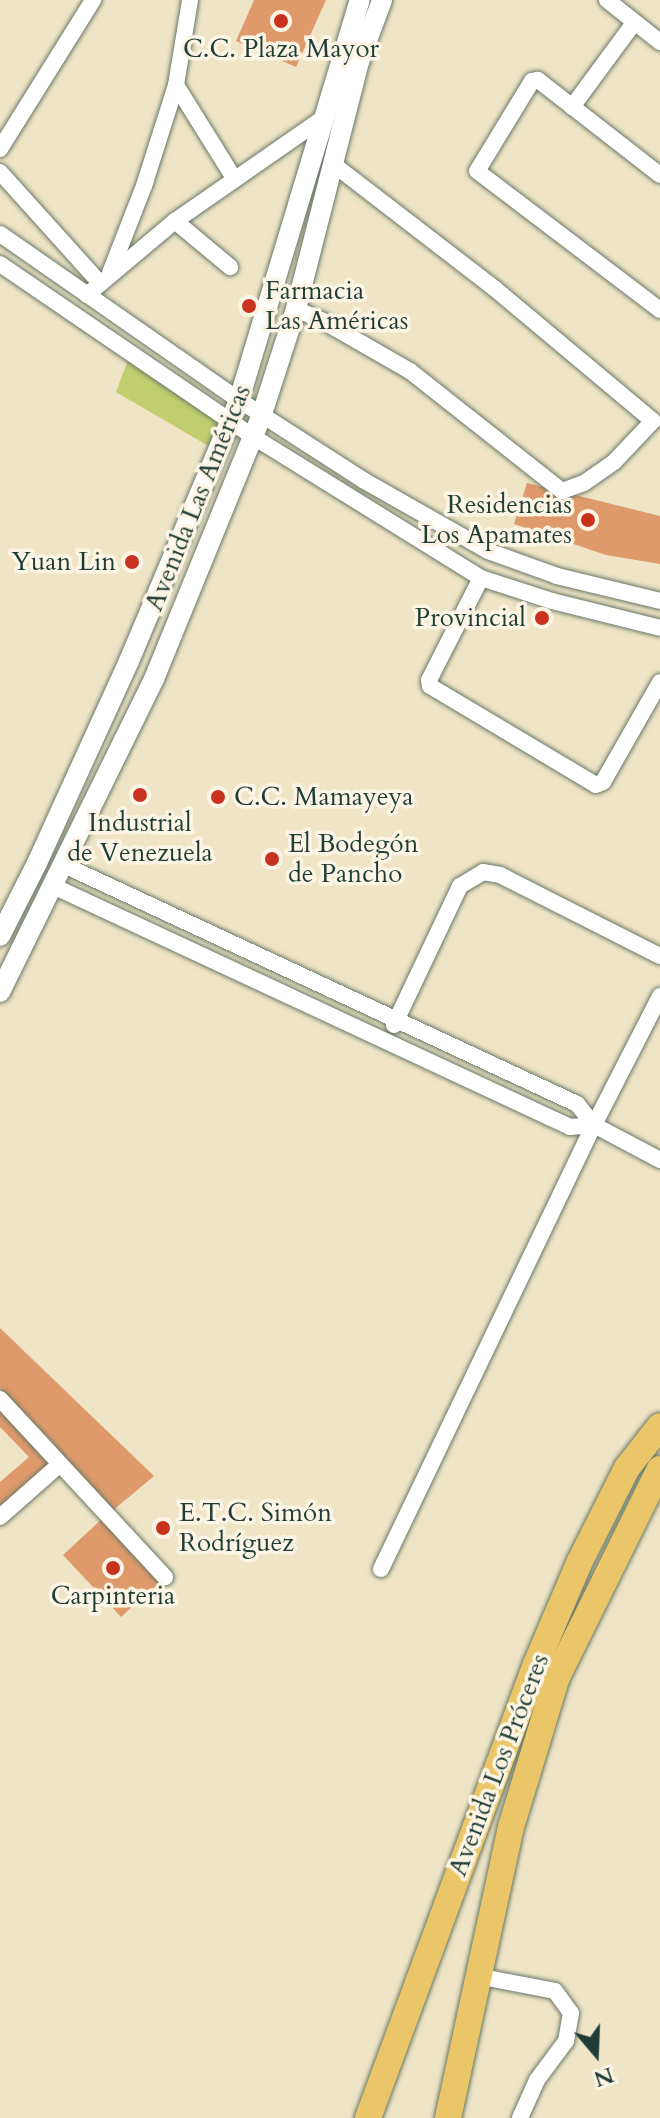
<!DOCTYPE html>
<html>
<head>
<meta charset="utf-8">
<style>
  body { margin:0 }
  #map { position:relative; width:660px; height:2118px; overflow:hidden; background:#efe5c6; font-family:Cardo,serif }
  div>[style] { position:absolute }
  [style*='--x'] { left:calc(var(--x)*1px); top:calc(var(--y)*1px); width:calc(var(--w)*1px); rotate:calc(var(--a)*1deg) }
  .green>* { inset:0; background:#c0ce6f }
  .building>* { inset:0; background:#de9a6b }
  .roads { filter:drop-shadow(0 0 2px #687867) drop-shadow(0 0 2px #687867) }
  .minor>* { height:16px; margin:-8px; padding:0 8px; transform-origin:8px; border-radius:8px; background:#fff }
  .tertiary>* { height:20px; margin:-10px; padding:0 10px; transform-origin:10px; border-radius:10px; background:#fff }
  .trunk>* { height:26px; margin:-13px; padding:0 13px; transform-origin:13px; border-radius:13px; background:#eac669 }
  .dots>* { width:22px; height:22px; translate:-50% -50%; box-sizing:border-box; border:4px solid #fcf5e5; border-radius:50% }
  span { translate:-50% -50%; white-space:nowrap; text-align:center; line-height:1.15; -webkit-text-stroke:7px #fcf5e5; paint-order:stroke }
  .poi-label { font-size:26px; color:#1f3d34 }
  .left { translate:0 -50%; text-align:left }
  .right { translate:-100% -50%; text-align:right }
  .street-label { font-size:26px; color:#1f3d34 }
  .north { position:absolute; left:556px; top:2014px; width:80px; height:80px; -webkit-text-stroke:6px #fcf5e5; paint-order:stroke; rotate:161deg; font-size:22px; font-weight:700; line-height:32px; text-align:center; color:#1f3d34 }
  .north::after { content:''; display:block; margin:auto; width:28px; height:36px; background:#1f3d34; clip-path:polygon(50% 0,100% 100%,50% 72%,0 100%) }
</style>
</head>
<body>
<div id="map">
  <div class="green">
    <i style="clip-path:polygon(131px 352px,228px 421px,217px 451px,116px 392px)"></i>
  </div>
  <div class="building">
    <i style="clip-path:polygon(254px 0,326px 0,296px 67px,236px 41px)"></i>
    <i style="clip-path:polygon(527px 483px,660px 516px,660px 564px,606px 555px,514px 524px)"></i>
    <i style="clip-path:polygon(0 1328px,154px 1476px,111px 1512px,62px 1465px,55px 1445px,0 1388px)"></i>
    <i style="clip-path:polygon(0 1405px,56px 1464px,0 1513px,0 1482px,29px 1457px,0 1427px)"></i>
    <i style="clip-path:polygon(104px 1517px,163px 1580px,143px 1597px,134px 1599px,135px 1604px,121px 1617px,63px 1555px)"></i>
  </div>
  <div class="roads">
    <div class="minor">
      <i style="--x:607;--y:0;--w:68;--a:38.4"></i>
      <i style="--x:176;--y:85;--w:110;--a:58.1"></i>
      <i style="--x:572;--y:107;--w:104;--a:-53.6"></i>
      <i style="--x:0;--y:149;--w:176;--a:-58"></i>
      <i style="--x:0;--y:172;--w:149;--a:48"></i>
      <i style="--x:660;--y:175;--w:155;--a:-142.1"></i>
      <i style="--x:538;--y:80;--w:6;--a:171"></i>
      <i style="--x:532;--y:81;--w:105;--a:121.4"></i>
      <i style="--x:477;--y:171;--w:230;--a:37.2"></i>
      <i style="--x:175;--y:221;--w:72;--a:39.9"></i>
      <i style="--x:0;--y:234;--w:291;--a:34.8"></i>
      <i style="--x:239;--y:400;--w:148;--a:32.8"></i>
      <i style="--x:363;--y:480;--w:144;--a:29.6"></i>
      <i style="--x:488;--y:551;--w:73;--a:19.9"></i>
      <i style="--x:557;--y:576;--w:106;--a:13.6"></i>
      <i style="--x:0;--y:264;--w:305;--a:34.3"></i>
      <i style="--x:252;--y:436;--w:269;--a:31.8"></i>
      <i style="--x:481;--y:578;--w:75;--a:17.9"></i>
      <i style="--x:552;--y:601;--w:111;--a:14"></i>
      <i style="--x:110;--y:273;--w:93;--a:-68.7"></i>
      <i style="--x:144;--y:186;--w:106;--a:-72.4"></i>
      <i style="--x:176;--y:85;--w:86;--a:-80.6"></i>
      <i style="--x:87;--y:295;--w:115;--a:-40.1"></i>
      <i style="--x:175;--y:221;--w:179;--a:-34.8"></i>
      <i style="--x:296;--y:309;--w:27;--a:24"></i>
      <i style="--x:321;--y:320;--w:103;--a:29.8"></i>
      <i style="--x:410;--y:371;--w:194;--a:38.3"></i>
      <i style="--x:562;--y:491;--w:23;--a:-20"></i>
      <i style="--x:584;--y:483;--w:38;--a:-35"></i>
      <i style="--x:615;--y:461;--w:55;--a:-46.5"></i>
      <i style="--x:653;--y:421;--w:207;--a:-140.1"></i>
      <i style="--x:494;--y:288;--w:203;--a:-142.4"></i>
      <i style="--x:481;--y:578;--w:114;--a:117"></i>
      <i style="--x:429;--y:680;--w:6;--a:81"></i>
      <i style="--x:430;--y:686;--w:193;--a:30.8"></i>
      <i style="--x:596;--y:785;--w:8;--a:-23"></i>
      <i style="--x:603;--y:782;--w:115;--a:-60.3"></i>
      <i style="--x:64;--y:865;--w:566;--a:24.98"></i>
      <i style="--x:577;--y:1104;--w:27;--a:51"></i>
      <i style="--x:594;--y:1125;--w:75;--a:27.9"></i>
      <i style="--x:53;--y:886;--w:570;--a:24.99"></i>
      <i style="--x:570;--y:1127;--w:24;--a:-5"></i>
      <i style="--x:394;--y:1025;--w:154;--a:-64.6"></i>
      <i style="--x:460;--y:886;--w:27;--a:-31"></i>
      <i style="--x:483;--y:872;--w:17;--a:10"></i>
      <i style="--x:500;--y:875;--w:179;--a:26.9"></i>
      <i style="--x:0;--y:1399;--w:243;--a:47.2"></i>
      <i style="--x:0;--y:1517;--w:79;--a:-41.4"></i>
      <i style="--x:381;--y:1569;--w:492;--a:-64.4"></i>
      <i style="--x:594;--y:1125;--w:145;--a:-62.9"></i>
      <i style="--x:477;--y:1976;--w:79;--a:10.9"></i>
      <i style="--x:555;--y:1991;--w:27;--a:54"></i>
      <i style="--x:571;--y:2013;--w:28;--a:100"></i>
      <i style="--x:566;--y:2041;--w:49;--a:126.6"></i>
      <i style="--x:537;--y:2080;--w:42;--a:114.1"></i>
    </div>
    <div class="tertiary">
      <i style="--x:0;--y:936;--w:82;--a:-63.1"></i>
      <i style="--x:37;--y:863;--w:222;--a:-65.5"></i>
      <i style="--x:129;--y:661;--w:283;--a:-67.1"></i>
      <i style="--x:239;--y:400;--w:418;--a:-73.2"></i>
      <i style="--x:0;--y:992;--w:349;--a:-63.8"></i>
      <i style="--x:154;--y:679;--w:286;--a:-67.8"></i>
      <i style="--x:262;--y:414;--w:110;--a:-72.1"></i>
      <i style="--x:296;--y:309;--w:255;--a:-75.7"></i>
      <i style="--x:359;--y:62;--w:66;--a:-69.6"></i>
    </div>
    <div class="trunk">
      <i style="--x:368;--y:2118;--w:484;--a:-69.7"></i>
      <i style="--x:536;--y:1664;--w:112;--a:-66.9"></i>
      <i style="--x:580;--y:1561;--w:104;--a:-63.2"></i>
      <i style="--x:627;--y:1468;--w:53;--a:-51.8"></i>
      <i style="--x:448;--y:2118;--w:298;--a:-77.8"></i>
      <i style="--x:511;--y:1827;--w:157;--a:-73"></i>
      <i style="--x:557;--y:1677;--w:232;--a:-63.7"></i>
    </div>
  </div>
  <div class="dots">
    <i style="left:281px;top:21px;background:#c8321e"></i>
    <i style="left:249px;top:306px;background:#c8321e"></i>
    <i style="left:588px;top:520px;background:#c8321e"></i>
    <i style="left:132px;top:562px;background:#c8321e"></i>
    <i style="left:542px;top:618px;background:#c8321e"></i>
    <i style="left:140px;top:795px;background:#c8321e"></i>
    <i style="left:218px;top:797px;background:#c8321e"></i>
    <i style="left:272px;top:859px;background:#c8321e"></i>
    <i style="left:163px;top:1528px;background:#c8321e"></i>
    <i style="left:113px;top:1568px;background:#c8321e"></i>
  </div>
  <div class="poi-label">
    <span style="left:281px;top:49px">C.C. Plaza Mayor</span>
    <span class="left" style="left:265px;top:306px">Farmacia<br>Las Américas</span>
    <span class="right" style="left:572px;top:520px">Residencias<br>Los Apamates</span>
    <span class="right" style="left:116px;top:562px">Yuan Lin</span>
    <span class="right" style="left:526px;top:618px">Provincial</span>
    <span class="left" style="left:234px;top:797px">C.C. Mamayeya</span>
    <span style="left:140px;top:838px">Industrial<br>de Venezuela</span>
    <span class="left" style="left:288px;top:859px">El Bodegón<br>de Pancho</span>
    <span class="left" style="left:179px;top:1528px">E.T.C. Simón<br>Rodríguez</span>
    <span style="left:113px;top:1596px">Carpinteria</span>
  </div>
  <div class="street-label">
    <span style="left:198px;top:498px;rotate:-68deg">Avenida Las Américas</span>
    <span style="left:499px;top:1765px;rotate:-69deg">Avenida Los Próceres</span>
  </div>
  <div class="north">N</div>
</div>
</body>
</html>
